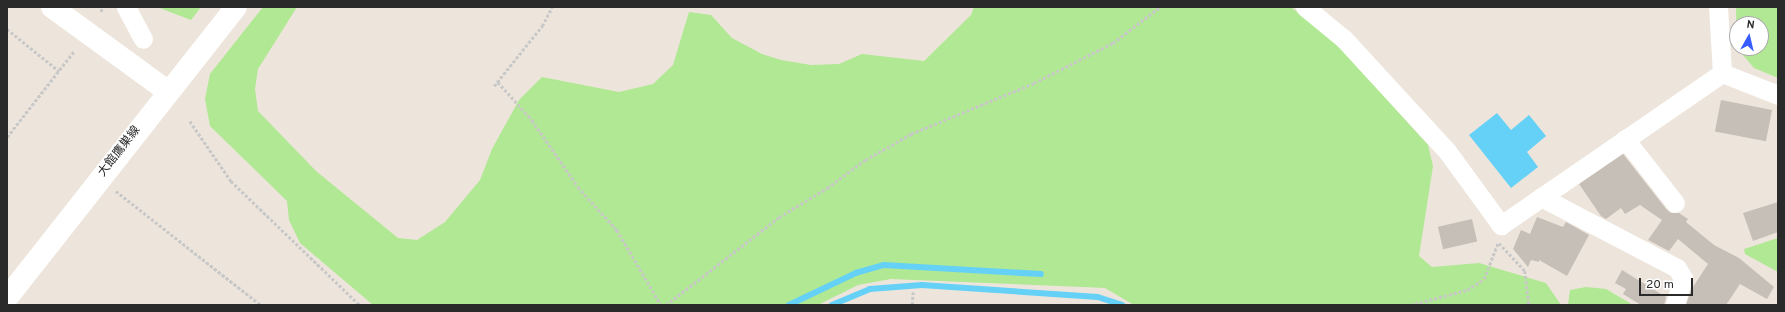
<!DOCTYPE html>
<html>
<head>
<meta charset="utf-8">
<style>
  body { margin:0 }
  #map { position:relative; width:1785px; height:312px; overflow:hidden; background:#ede5db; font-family:Overpass,"Noto Sans JP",sans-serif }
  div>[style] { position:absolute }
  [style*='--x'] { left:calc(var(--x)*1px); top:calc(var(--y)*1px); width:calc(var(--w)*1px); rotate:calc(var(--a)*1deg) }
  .green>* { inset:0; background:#b0e893 }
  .water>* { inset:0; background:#66d1f7 }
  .stream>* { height:5.5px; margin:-2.75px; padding:0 2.75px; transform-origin:2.75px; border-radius:2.75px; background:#66d1f7 }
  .building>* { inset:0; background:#c5bfb7; transform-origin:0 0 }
  .path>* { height:2.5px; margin-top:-1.25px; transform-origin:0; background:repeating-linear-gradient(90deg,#c8c8c8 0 3px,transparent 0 5px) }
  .street>* { height:19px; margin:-9.5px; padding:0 9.5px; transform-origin:9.5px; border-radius:9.5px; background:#fff }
  .secondary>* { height:22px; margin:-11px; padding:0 11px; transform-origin:11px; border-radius:11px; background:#fff }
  span { translate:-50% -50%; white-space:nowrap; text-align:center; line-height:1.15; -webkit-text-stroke:3px #fff; paint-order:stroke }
  .street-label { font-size:12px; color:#2a2a2a }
  .frame { position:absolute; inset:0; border:8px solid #2a2a2a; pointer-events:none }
  .north { position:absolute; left:1729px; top:16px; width:40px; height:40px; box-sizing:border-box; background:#fff; border:1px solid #aaa; border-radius:50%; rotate:8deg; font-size:11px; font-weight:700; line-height:16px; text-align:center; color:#2a2a2a }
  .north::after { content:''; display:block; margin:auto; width:14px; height:18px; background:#365cff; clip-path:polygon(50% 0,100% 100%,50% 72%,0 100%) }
  .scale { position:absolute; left:1639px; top:278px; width:54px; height:18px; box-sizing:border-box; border:2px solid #2a2a2a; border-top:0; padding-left:5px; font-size:12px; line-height:14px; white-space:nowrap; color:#2a2a2a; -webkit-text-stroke:3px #fff; paint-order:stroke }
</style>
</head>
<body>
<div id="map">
  <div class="green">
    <i style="clip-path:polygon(157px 7px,201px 7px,191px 20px)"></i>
    <i style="clip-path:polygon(263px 7px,297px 7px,258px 69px,255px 89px,258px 111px,316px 171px,398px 238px,417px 240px,445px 222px,480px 180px,492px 149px,519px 100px,542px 77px,619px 92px,653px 84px,673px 65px,689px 12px,711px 15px,732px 38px,762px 54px,781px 60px,811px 65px,839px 64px,862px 54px,924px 61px,971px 15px,974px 7px,1291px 7px,1333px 40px,1428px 145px,1433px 166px,1419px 256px,1432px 267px,1479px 263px,1546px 283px,1561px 305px,1134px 305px,1105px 288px,891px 279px,858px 285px,818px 305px,373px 305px,300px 243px,289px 220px,287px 201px,210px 126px,205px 99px,210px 74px)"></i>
    <i style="clip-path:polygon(evenodd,1736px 7px,1778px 7px,1778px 78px,1754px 68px,1737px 48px,1736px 7px,1737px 24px,1761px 24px,1761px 48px,1737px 48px,1737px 24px)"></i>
    <i style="clip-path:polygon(1778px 238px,1778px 272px,1745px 254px,1744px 249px)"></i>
    <i style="clip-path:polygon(1586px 287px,1606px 289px,1633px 305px,1568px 305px,1570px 290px)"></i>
  </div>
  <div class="water">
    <i style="clip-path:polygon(1497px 113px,1511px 130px,1529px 115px,1546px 136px,1527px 152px,1538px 167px,1511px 188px,1469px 135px)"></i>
  </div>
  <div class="stream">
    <i style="--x:789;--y:305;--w:74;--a:-25.5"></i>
    <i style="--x:856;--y:273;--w:29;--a:-16"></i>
    <i style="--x:884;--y:265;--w:157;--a:3.3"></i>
    <i style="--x:832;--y:305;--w:41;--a:-22.8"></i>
    <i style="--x:870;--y:289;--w:52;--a:-4.4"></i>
    <i style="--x:922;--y:285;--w:176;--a:3.9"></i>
    <i style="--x:1098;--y:297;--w:25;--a:18"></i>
  </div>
  <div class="building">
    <i style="left:1721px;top:100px;width:52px;height:32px;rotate:11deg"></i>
    <i style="clip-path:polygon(1623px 154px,1667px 210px,1671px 213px,1679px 213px,1688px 219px,1686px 222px,1714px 245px,1739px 258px,1774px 287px,1767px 299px,1740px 284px,1726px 305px,1686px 305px,1691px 290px,1708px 264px,1678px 239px,1669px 251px,1648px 240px,1662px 220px,1640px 205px,1625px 214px,1621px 208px,1606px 219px,1601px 216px,1579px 184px)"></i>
    <i style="clip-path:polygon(1778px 202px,1778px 232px,1753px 241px,1743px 213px)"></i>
    <i style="clip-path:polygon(1537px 217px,1563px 227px,1566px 222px,1589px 235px,1567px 276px,1539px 260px,1539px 262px,1531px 260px,1528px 267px,1513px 249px,1521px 230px,1530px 234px)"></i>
    <i style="left:1472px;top:219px;width:23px;height:35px;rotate:77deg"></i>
    <i style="clip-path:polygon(1622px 270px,1666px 297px,1664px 305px,1641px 305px,1623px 294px,1626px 289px,1615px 283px)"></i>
  </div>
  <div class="path">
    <i style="--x:101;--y:12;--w:5;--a:-79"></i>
    <i style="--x:7;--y:29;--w:67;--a:38.9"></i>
    <i style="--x:498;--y:82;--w:51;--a:48.2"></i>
    <i style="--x:532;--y:120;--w:81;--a:55.5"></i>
    <i style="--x:578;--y:187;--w:58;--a:47.8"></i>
    <i style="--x:617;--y:230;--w:87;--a:59.6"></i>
    <i style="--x:494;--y:86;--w:77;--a:-51.3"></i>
    <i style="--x:542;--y:26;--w:21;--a:-62"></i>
    <i style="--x:190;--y:121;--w:73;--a:55.7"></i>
    <i style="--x:231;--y:181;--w:179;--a:43.9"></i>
    <i style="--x:7;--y:137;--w:110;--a:-52"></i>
    <i style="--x:116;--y:191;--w:184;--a:38.2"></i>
    <i style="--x:1499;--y:243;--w:38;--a:47"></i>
    <i style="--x:1525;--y:271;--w:34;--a:83"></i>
    <i style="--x:666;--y:305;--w:143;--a:-37.9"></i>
    <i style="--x:779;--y:217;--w:56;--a:-31.1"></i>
    <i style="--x:827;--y:188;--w:47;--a:-36.4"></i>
    <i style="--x:865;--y:160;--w:53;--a:-29.5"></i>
    <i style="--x:911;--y:134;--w:133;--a:-22.5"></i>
    <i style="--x:1034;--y:83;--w:89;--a:-26.9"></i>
    <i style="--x:1113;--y:43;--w:59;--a:-37.5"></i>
    <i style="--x:912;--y:305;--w:13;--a:-86"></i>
    <i style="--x:1410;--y:305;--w:59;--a:-14.7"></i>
    <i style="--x:1467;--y:290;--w:20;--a:-33"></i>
    <i style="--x:1484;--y:279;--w:39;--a:-69"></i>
  </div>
  <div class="street">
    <i style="--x:126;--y:7;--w:36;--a:62"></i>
    <i style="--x:1305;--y:7;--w:50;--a:39.4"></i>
    <i style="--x:1344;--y:39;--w:152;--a:47.4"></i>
    <i style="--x:1447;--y:151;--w:92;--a:53.9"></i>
    <i style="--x:1501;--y:225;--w:268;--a:-34.5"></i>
    <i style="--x:1718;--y:7;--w:66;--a:86.5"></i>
    <i style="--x:1722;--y:73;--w:60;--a:21.4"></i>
    <i style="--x:1625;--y:139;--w:81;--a:52"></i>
    <i style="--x:1541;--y:197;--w:153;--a:27.6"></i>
    <i style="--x:1677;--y:268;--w:12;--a:59"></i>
    <i style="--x:1683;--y:278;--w:27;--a:107"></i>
  </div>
  <div class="secondary">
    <i style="--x:52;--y:7;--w:142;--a:36.1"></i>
    <i style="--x:7;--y:298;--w:370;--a:-51.8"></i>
  </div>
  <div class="street-label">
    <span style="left:120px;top:152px;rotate:-52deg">大館鷹巣線</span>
  </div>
  <div class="frame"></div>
  <div class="north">N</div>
  <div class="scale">20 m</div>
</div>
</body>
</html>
